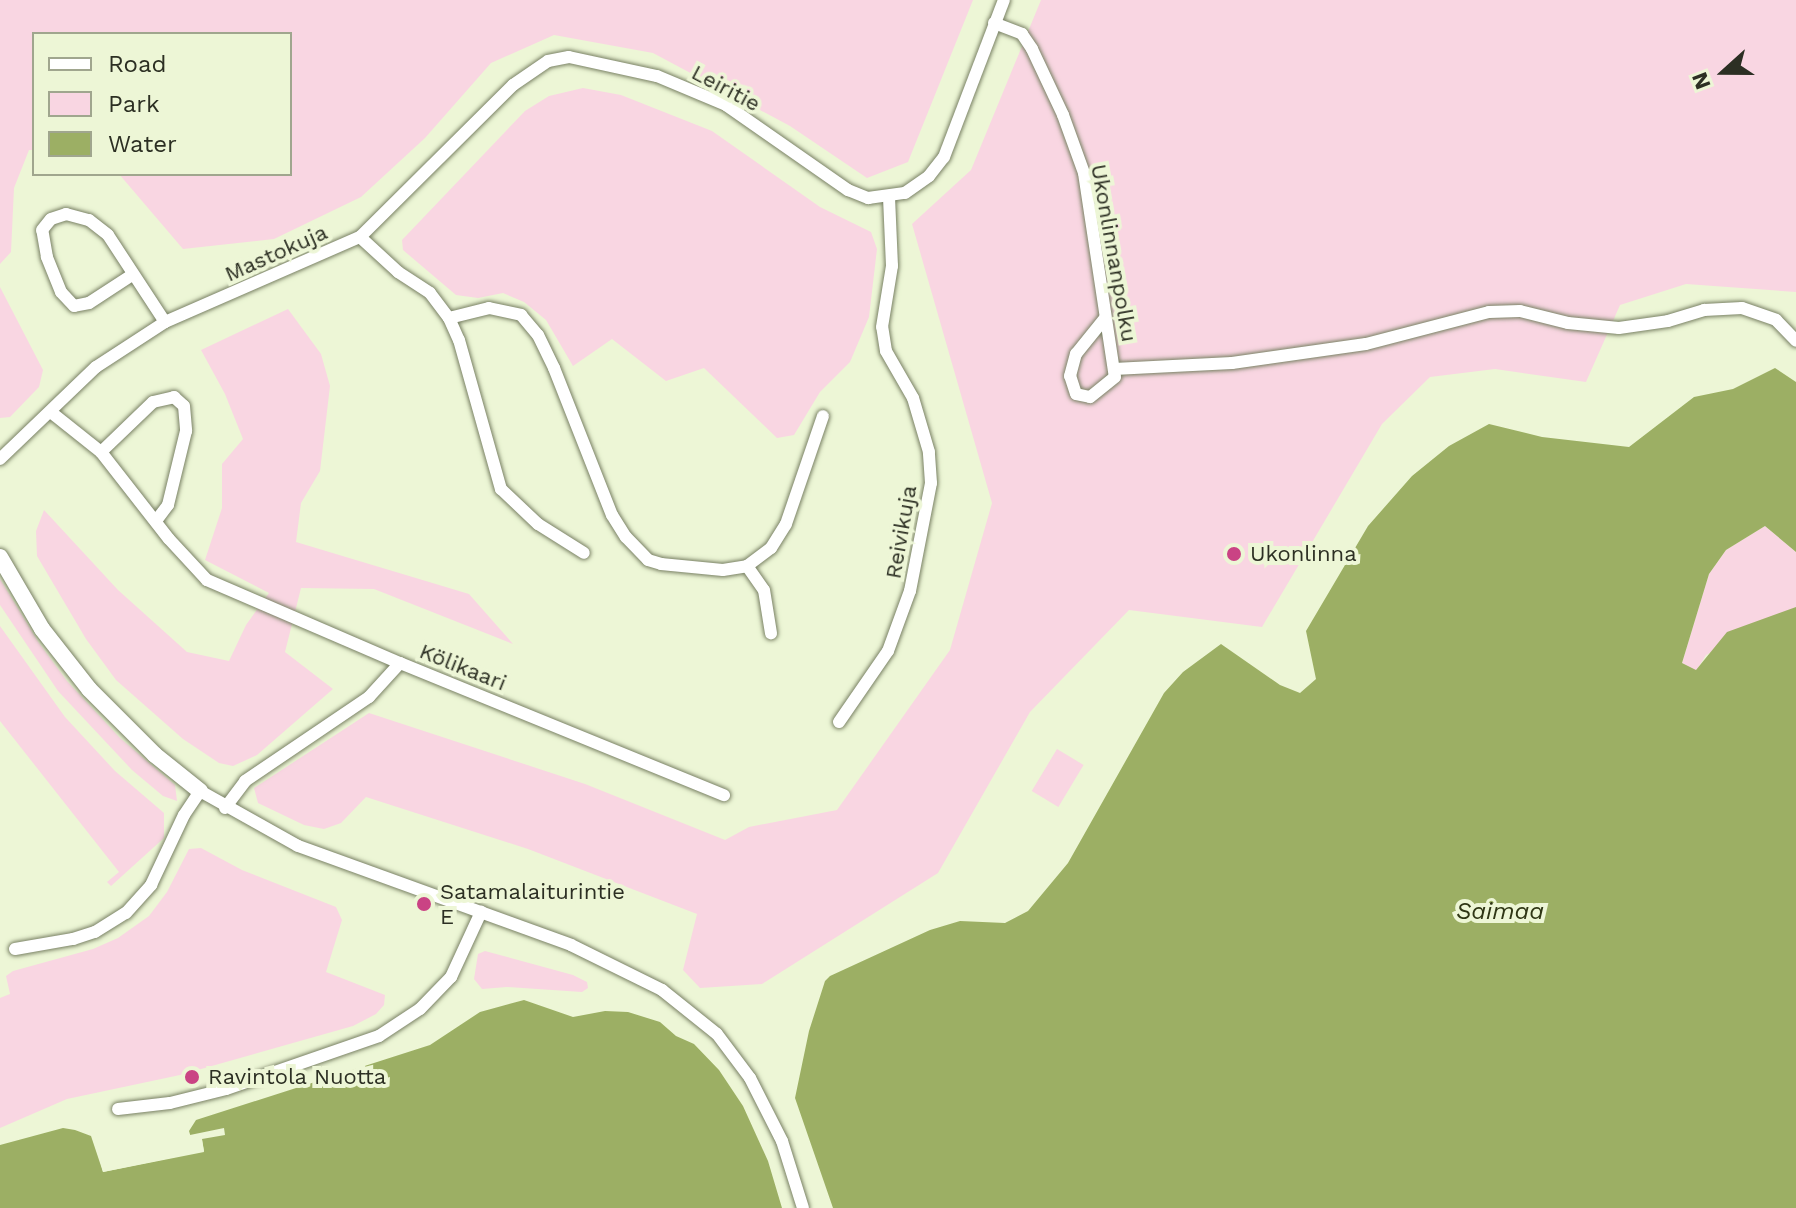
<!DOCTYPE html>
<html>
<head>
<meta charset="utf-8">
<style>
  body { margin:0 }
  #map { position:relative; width:1796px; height:1208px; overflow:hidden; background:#edf6d6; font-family:"Work Sans",sans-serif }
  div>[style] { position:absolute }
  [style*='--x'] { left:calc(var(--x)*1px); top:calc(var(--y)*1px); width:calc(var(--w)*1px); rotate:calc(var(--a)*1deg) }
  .green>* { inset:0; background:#f9d6e2; transform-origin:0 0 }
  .water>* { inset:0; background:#9caf64 }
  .pier>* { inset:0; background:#edf6d6 }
  .roads { filter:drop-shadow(0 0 2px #798164) drop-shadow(0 0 2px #798164) }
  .minor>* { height:12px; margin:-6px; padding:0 6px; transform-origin:6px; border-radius:6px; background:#fff }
  .tertiary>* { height:16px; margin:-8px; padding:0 8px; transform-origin:8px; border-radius:8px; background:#fff }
  .dots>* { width:22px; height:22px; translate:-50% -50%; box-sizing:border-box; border:4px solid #edf6d6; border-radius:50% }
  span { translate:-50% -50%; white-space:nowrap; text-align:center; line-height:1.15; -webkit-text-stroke:8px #edf6d6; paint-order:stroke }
  .street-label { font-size:22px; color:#2c2f23 }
  .poi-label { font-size:22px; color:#2c2f23 }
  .left { translate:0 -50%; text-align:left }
  .water-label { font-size:24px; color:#2f3615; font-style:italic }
  .legend { position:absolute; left:32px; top:32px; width:260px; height:144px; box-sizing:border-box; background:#edf6d6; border:2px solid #a0a68e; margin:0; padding:10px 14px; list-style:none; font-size:24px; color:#2c2f23 }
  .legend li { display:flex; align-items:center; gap:16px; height:40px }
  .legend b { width:40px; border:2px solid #a0a68e }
  .north { position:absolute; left:1684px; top:32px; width:80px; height:80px; -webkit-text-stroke:6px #edf6d6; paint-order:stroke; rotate:249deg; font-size:22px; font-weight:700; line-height:32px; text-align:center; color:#2c2f23 }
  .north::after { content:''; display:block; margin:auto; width:28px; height:36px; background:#2c2f23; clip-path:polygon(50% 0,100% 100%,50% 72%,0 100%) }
</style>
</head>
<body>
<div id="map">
  <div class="green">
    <i style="clip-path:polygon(0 0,973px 0,908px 162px,867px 178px,790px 126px,653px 53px,554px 35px,491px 63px,425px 138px,361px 197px,274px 239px,183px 249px,119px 174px,290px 174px,290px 34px,34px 34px,34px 150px,29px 150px,14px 188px,11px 252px,0 264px)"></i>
    <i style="clip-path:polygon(1041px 0,1796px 0,1796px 292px,1686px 284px,1620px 305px,1586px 382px,1495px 369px,1430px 377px,1382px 424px,1262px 627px,1129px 610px,1030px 712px,938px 873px,762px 984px,700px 988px,683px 970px,697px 914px,528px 849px,366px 797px,341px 823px,324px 829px,304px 825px,258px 803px,254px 788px,369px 713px,585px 784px,725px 840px,749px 827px,837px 810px,950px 650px,992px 503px,912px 224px,971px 170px)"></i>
    <i style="clip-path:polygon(583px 88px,621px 95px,712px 131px,820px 207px,871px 232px,877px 249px,869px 317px,850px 362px,820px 392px,794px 435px,777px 438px,704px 368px,666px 381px,612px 339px,573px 366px,546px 320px,524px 302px,503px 293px,478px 298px,456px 295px,403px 250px,402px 240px,525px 111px,549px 96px)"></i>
    <i style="clip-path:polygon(0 287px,43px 370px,39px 387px,10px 417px,0 418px)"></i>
    <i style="clip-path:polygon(288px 309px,321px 354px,330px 386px,320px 471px,301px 503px,296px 542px,469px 594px,513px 644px,374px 589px,301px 588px,285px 652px,333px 689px,257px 755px,233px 766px,219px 763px,183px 739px,116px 680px,86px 639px,37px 556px,36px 531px,44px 510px,118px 590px,187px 652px,229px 661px,246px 625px,269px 593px,205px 560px,222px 508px,222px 464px,243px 439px,225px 394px,201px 350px)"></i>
    <i style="clip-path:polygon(1765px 526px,1796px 552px,1796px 607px,1706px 655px,1696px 671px,1682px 663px,1709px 574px,1726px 550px)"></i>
    <i style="clip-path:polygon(0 579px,39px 643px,67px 681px,120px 738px,175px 785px,177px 801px,163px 796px,132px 770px,58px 691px,0 605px)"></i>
    <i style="clip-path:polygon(0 626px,65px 717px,115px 771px,164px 813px,164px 838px,111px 886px,107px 882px,119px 872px,0 721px)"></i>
    <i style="left:1057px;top:749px;width:31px;height:49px;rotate:31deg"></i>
    <i style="clip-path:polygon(201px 848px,242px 870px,336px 907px,342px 920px,326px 972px,385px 995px,384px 1005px,376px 1014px,353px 1026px,180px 1075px,67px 1099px,0 1128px,0 998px,10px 994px,6px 976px,13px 971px,93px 949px,118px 938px,149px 916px,167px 892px,189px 849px)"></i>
    <i style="clip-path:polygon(485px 951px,573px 975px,587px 982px,588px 988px,582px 992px,507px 987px,482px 989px,474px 979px,478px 954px)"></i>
  </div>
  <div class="water">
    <i style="clip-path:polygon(1775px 368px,1796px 382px,1796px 552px,1765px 526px,1726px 550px,1709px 574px,1682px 663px,1696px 670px,1727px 632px,1796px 607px,1796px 1208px,833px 1208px,795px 1098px,809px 1031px,825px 981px,830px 976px,930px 930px,960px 921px,1005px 923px,1028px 911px,1068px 863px,1164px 693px,1183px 672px,1221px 644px,1280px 685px,1300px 693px,1316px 679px,1306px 631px,1368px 526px,1412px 476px,1449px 446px,1489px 424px,1542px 437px,1629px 447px,1694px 397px,1733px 389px)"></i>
    <i style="clip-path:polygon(524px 1000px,573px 1017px,605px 1011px,628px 1012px,660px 1022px,676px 1036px,694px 1044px,719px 1070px,743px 1106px,768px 1161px,782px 1208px,0 1208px,0 1145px,63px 1128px,75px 1130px,91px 1136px,103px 1172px,204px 1152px,202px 1140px,192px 1141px,189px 1131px,196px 1120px,430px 1045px,480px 1012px)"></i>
  </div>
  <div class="pier">
    <i style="clip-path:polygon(224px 1128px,225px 1135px,202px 1139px,204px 1151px,103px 1172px,100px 1160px,104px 1159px,106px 1168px,199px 1148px,198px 1144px,188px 1144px,190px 1135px)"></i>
  </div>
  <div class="roads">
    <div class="minor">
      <i style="--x:994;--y:23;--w:30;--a:21"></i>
      <i style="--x:1022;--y:34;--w:18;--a:56"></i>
      <i style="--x:1032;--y:49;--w:73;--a:64.8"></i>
      <i style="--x:1063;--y:115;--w:62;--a:70.1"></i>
      <i style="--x:1084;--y:173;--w:206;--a:81.4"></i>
      <i style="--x:1115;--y:377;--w:32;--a:141"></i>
      <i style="--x:1090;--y:397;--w:14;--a:-168"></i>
      <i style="--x:1076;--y:394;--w:19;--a:-108"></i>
      <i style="--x:1070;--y:376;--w:23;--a:-75"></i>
      <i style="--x:1076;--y:354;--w:46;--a:-51.1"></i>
      <i style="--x:360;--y:237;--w:216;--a:-44.8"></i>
      <i style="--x:513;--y:85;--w:42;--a:-34.4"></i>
      <i style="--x:548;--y:61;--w:21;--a:-11"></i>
      <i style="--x:569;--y:57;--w:90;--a:12.2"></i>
      <i style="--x:657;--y:76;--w:75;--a:22.8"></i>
      <i style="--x:726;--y:105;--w:149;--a:34.9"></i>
      <i style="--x:848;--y:190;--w:22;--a:22"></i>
      <i style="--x:868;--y:198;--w:37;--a:-8"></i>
      <i style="--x:905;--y:193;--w:29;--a:-35"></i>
      <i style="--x:929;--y:176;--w:24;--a:-52"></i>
      <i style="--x:944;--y:157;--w:168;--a:-69.1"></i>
      <i style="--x:132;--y:275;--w:51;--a:146.9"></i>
      <i style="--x:89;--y:303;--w:15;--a:169"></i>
      <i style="--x:74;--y:306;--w:19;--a:-133"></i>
      <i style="--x:61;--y:292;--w:38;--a:-112"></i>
      <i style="--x:47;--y:257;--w:27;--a:-100"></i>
      <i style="--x:42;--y:230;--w:14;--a:-51"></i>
      <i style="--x:51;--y:219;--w:16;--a:-18"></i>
      <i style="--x:66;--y:214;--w:24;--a:15"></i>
      <i style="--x:89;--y:220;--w:24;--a:38"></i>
      <i style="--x:108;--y:235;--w:104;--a:56.8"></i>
      <i style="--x:449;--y:318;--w:41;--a:-14"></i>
      <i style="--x:489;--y:308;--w:33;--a:12"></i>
      <i style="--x:521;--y:315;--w:26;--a:50"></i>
      <i style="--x:538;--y:335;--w:37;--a:64"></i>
      <i style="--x:554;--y:368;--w:158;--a:68.5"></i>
      <i style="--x:612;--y:515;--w:26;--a:58"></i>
      <i style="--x:626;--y:537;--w:32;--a:46"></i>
      <i style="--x:648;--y:560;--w:14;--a:17"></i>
      <i style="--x:661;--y:564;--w:62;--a:5.5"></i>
      <i style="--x:723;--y:570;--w:24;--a:-9"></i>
      <i style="--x:747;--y:566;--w:29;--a:55"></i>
      <i style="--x:764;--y:590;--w:44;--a:80.8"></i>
      <i style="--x:1114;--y:369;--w:118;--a:-2.9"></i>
      <i style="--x:1232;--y:363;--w:135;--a:-8.1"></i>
      <i style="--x:1366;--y:344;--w:127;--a:-14.6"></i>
      <i style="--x:1489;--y:312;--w:31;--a:-2"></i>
      <i style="--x:1520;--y:311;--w:49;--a:14"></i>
      <i style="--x:1568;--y:323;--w:51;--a:5.6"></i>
      <i style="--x:1619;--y:328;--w:49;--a:-8.1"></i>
      <i style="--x:1668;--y:321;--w:38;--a:-17"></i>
      <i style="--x:1704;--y:310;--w:38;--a:-3"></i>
      <i style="--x:1742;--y:308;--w:36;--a:19"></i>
      <i style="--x:1776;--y:320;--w:29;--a:46"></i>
      <i style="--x:52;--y:413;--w:63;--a:38.5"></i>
      <i style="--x:101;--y:452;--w:110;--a:52"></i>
      <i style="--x:169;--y:539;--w:56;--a:47.2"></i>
      <i style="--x:207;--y:580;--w:210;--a:23.3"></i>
      <i style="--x:101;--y:452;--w:72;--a:-43.9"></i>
      <i style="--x:153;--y:402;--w:22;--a:-13"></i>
      <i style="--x:174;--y:397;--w:13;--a:42"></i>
      <i style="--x:184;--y:406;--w:25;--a:85"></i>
      <i style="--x:186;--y:431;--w:76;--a:103.7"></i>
      <i style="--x:168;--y:505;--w:20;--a:127"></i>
      <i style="--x:0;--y:459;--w:133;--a:-43.8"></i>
      <i style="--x:96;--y:367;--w:82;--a:-33.1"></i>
      <i style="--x:165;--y:322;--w:213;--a:-23.6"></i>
      <i style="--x:360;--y:237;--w:52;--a:42.6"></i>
      <i style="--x:398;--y:272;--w:38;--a:33"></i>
      <i style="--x:430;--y:293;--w:31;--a:53"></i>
      <i style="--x:449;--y:318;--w:24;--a:66"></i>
      <i style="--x:459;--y:340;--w:155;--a:74.3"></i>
      <i style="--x:501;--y:489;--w:51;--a:43.4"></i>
      <i style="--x:538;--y:524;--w:54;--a:32.2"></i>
      <i style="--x:747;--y:566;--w:30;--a:-37"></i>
      <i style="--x:771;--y:548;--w:28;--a:-58"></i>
      <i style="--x:786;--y:524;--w:114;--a:-71.1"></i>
      <i style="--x:839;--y:722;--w:86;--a:-55.4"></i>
      <i style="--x:888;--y:651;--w:64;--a:-69.9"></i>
      <i style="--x:910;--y:591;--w:110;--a:-79"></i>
      <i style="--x:931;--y:483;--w:31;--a:-94"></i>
      <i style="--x:929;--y:452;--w:56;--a:-106.5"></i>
      <i style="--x:913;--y:398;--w:54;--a:-119.9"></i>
      <i style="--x:886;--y:351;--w:24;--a:-99"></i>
      <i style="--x:882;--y:327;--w:62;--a:-80.7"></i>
      <i style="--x:892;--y:266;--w:69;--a:-92.5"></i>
      <i style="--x:225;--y:808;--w:34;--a:-53"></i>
      <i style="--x:245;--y:781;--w:150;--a:-34.1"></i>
      <i style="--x:369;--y:697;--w:46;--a:-47.6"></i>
      <i style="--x:400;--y:663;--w:350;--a:22.2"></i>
      <i style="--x:15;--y:949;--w:59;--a:-9.8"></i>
      <i style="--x:73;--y:939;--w:23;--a:-18"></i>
      <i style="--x:95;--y:932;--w:36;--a:-32"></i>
      <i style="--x:126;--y:913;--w:38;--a:-48"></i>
      <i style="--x:151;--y:885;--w:77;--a:-64.8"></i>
      <i style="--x:184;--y:815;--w:29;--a:-56"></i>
      <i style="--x:200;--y:791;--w:112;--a:29.3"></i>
      <i style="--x:298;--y:846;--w:290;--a:19.9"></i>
      <i style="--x:571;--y:945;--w:102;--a:26.3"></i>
      <i style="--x:662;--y:990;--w:70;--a:38.7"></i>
      <i style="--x:717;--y:1034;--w:55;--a:53.1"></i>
      <i style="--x:750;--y:1078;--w:71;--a:63.1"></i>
      <i style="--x:782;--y:1141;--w:70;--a:72.6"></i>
      <i style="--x:118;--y:1109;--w:52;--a:-6.6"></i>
      <i style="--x:170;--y:1103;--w:58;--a:-14"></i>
      <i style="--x:226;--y:1089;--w:162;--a:-19.1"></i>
      <i style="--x:379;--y:1036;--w:49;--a:-33.4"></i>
      <i style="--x:420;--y:1009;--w:45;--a:-45.9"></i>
      <i style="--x:451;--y:977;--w:72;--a:-65.2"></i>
    </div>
    <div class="tertiary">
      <i style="--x:0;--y:557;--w:83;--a:59.7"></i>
      <i style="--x:42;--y:629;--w:76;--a:51.9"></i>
      <i style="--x:89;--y:689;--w:93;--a:45"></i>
      <i style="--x:155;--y:755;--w:58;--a:38.7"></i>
    </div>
  </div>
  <div class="dots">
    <i style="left:1234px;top:554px;background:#ca4384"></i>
    <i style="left:424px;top:904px;background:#ca4384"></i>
    <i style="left:192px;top:1077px;background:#ca4384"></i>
  </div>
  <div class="street-label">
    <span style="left:726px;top:88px;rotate:28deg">Leiritie</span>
    <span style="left:276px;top:253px;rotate:-24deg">Mastokuja</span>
    <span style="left:1114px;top:253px;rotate:80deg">Ukonlinnanpolku</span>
    <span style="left:901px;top:532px;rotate:-80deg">Reivikuja</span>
    <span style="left:463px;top:667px;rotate:22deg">Kölikaari</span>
  </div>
  <div class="poi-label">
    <span class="left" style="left:1250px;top:554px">Ukonlinna</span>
    <span class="left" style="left:440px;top:904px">Satamalaiturintie<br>E</span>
    <span class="left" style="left:208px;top:1077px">Ravintola Nuotta</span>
  </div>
  <div class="water-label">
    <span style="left:1500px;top:912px">Saimaa</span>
  </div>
  <ul class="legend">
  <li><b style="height:10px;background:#fff"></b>Road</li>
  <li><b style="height:22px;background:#f9d6e2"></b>Park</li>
  <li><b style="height:22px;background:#9caf64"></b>Water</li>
  </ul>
  <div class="north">N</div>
</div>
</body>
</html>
